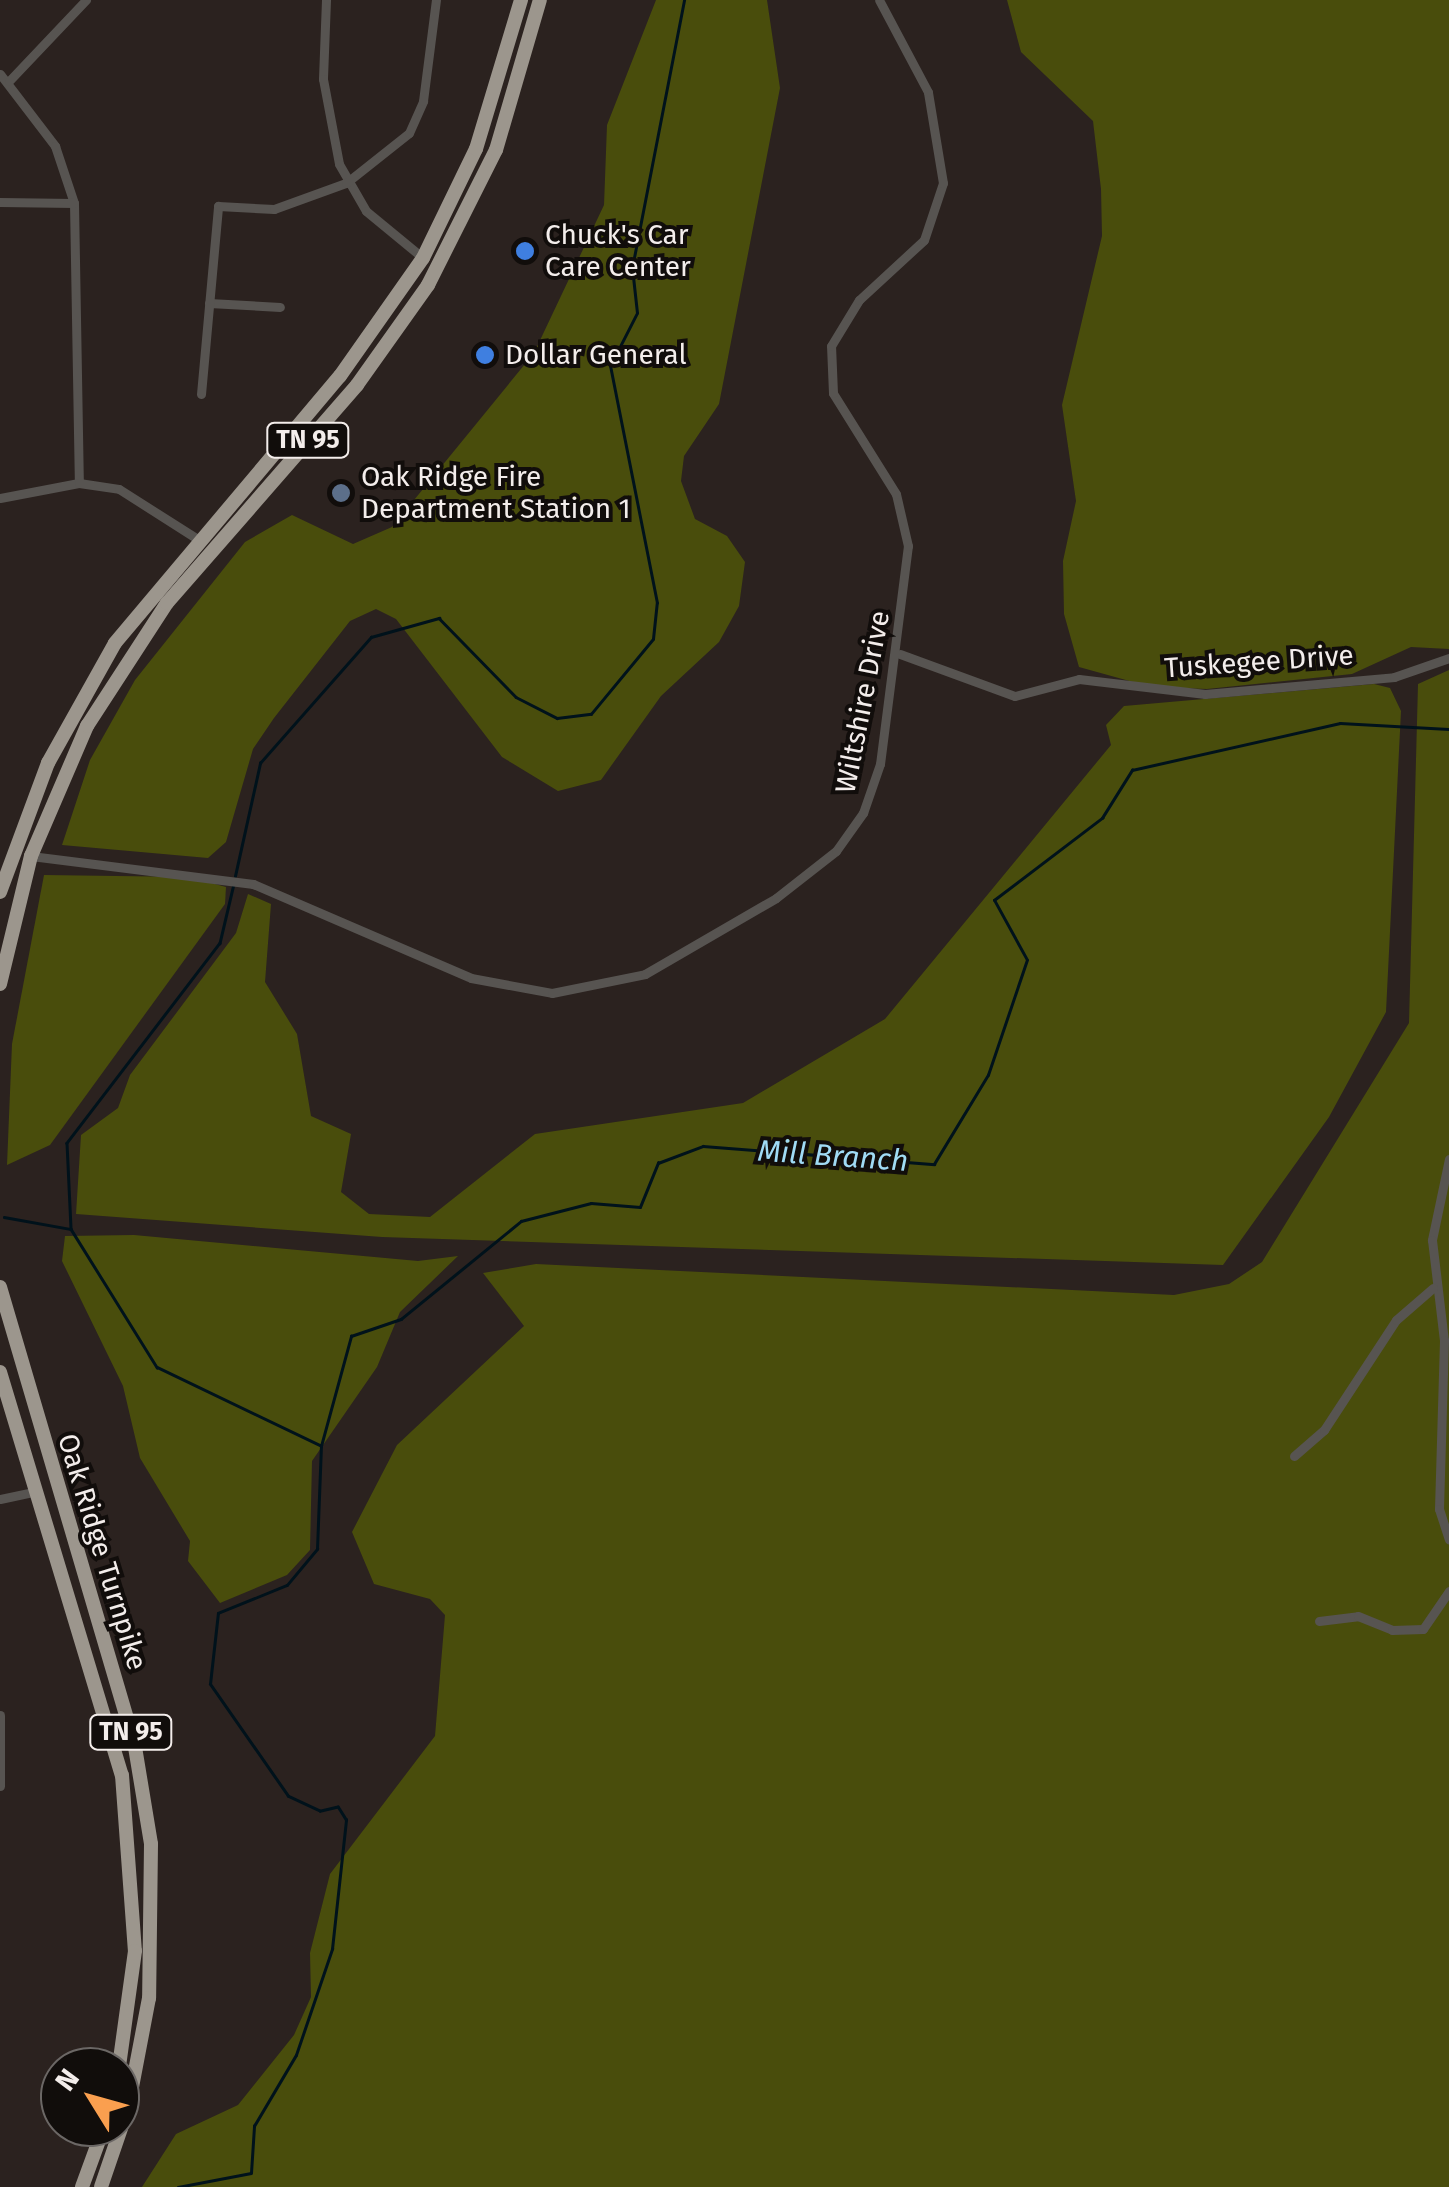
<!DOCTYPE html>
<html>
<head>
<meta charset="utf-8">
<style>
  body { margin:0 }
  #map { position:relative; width:1449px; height:2187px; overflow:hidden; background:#2b221f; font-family:"Fira Sans",sans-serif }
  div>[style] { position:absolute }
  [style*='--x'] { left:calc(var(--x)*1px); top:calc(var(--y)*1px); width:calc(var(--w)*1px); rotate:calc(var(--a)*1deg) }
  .green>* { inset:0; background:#494d0c }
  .stream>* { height:2.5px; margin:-1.25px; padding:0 1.25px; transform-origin:1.25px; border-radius:1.25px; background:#00121b }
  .minor>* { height:9px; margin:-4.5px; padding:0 4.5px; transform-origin:4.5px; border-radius:4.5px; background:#575451 }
  .highway>* { height:14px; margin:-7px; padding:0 7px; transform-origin:7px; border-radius:7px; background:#9c968d }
  .dots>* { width:28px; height:28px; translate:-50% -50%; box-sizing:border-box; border:5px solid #110d0b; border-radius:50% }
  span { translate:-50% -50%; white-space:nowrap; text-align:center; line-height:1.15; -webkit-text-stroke:8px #110d0b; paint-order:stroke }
  .shield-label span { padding:2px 8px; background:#110d0b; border:2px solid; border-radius:8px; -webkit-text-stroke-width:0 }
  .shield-label { font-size:25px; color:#f3edeb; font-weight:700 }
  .poi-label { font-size:28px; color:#f3edeb }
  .left { translate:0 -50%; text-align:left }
  .street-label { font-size:28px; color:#f3edeb }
  .water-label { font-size:30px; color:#a0dbf5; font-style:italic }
  .north { position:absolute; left:40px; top:2047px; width:100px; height:100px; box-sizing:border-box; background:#110d0b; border:2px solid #6b6765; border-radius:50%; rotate:307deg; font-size:28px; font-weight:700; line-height:40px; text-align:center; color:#f3edeb }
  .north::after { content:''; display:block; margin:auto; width:35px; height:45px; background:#fa9f4f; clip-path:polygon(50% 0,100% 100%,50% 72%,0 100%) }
</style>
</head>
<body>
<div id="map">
  <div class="green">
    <i style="clip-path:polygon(656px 0,767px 0,780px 88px,719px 404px,684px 456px,681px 481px,695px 519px,727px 536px,745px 562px,739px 606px,719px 642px,661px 696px,601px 780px,558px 791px,502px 757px,396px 619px,376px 609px,350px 621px,274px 718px,253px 749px,226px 842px,208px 858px,62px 845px,90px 760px,135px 680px,245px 542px,292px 515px,353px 544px,392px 527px,534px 353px,604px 205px,607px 125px)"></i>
    <i style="clip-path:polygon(1007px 0,1449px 0,1449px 649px,1411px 647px,1352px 674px,1207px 689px,1151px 687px,1079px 667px,1064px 614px,1063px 561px,1076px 501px,1062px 405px,1102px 236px,1101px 189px,1093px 121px,1021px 52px)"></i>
    <i style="clip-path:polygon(1449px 670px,1449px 2187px,142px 2187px,176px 2134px,238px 2105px,294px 2035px,311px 1997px,310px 1953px,330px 1874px,435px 1736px,445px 1615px,430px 1599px,374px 1584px,352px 1532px,397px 1445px,524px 1326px,483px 1273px,536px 1264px,1174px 1295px,1229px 1284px,1262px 1262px,1409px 1023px,1418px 684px)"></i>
    <i style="clip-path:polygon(1374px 684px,1390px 688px,1401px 711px,1386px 1012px,1329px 1117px,1223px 1265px,382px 1237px,76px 1214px,81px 1135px,118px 1108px,130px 1075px,236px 933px,248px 894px,271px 904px,265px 982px,297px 1034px,311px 1116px,351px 1134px,341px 1192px,369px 1214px,430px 1217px,535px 1134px,743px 1103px,885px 1019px,1111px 745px,1106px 725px,1124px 706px)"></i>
    <i style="clip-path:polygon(44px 875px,189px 877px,226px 887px,225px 904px,50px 1145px,7px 1165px,12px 1044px)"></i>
    <i style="clip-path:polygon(134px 1235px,418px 1261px,458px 1256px,400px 1312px,377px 1367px,312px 1461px,310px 1550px,287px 1575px,220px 1603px,188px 1561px,190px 1541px,140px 1458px,123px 1386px,62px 1261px,65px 1236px)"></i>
  </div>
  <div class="stream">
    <i style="--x:235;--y:876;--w:116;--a:-77.5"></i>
    <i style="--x:260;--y:763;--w:168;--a:-48.6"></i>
    <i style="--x:371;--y:637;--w:71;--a:-15.6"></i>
    <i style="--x:439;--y:618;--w:110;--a:45.7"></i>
    <i style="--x:516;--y:697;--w:46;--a:27.1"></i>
    <i style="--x:557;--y:718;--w:34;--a:-7"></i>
    <i style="--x:591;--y:714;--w:97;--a:-50.4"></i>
    <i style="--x:653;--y:639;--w:36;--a:-84"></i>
    <i style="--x:657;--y:603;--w:242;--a:-101.2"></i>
    <i style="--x:610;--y:366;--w:59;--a:-63"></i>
    <i style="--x:637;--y:313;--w:45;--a:-96.3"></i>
    <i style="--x:632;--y:268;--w:273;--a:-79"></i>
    <i style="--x:234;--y:884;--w:61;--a:103.3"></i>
    <i style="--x:220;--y:943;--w:252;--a:127.4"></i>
    <i style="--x:67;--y:1143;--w:86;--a:87.3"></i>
    <i style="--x:71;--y:1229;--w:163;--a:58.1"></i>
    <i style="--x:157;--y:1367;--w:181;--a:25.6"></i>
    <i style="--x:4;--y:1217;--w:68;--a:10.2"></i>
    <i style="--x:178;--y:2187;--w:74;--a:-10.9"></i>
    <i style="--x:251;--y:2173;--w:47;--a:-86.3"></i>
    <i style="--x:254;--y:2126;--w:82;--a:-59.4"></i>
    <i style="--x:296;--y:2055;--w:112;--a:-71.2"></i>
    <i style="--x:332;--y:1949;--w:130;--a:-83.8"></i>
    <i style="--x:346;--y:1820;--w:15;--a:-122"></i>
    <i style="--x:338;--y:1807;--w:18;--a:167"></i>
    <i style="--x:320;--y:1811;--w:35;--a:-155"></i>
    <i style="--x:288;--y:1796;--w:136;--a:-124.9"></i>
    <i style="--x:210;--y:1684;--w:71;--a:-83.6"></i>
    <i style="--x:218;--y:1613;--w:74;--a:-22.1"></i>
    <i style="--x:287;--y:1585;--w:47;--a:-50.2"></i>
    <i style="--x:317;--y:1549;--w:103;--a:-87.8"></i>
    <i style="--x:321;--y:1446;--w:114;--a:-74.7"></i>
    <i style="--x:351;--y:1336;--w:53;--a:-18.8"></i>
    <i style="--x:401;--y:1319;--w:155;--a:-39.2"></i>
    <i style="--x:521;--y:1221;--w:72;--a:-14.4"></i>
    <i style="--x:591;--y:1203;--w:49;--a:4.7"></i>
    <i style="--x:640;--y:1207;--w:48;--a:-67.8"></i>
    <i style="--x:658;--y:1163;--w:48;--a:-20.7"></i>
    <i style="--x:703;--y:1146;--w:232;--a:4.5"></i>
    <i style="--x:934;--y:1164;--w:104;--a:-58.8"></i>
    <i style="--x:988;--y:1075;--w:121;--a:-71.3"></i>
    <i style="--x:1027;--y:960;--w:68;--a:-118.8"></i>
    <i style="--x:994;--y:900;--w:136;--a:-37.2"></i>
    <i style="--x:1102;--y:818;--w:57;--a:-58"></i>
    <i style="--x:1132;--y:770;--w:213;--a:-12.7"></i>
    <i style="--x:1340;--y:723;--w:109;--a:3.2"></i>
  </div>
  <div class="minor">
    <i style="--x:326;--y:0;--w:79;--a:92.2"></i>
    <i style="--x:323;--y:79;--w:86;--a:79.3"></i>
    <i style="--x:339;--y:164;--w:54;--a:60.1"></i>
    <i style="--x:366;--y:211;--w:74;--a:39.5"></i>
    <i style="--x:0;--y:74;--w:91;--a:52.6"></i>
    <i style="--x:55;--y:146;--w:60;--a:71.6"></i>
    <i style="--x:74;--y:203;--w:280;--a:89"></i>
    <i style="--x:9;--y:81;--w:112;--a:-46.5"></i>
    <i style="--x:0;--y:202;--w:74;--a:0.8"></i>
    <i style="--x:209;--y:303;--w:71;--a:3.2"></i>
    <i style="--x:201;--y:394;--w:189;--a:-84.8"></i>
    <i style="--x:218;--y:206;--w:56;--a:3.1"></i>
    <i style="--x:274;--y:209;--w:77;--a:-19.9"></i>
    <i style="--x:346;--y:183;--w:80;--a:-38.4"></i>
    <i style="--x:409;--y:133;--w:35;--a:-66"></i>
    <i style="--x:423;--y:101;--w:102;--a:-82.7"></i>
    <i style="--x:0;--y:498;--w:80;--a:-10.8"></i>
    <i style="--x:79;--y:483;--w:40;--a:8.5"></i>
    <i style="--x:119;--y:489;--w:91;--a:32.5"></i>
    <i style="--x:900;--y:654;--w:122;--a:20.1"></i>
    <i style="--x:1015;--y:696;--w:66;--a:-14.9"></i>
    <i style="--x:1079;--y:679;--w:127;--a:6.8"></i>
    <i style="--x:1205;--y:694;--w:190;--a:-5.1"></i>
    <i style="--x:1394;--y:677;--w:58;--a:-19.1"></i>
    <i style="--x:31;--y:856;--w:224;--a:7.2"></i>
    <i style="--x:253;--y:884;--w:237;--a:23.3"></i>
    <i style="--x:471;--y:978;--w:82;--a:10.5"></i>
    <i style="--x:552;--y:993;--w:95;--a:-11.5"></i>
    <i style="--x:645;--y:974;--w:151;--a:-30.1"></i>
    <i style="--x:776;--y:898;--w:76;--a:-38.1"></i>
    <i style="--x:836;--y:851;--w:47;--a:-54.6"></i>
    <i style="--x:863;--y:813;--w:52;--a:-70.9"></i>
    <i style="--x:880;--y:764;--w:220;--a:-82.7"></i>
    <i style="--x:908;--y:546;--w:53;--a:-103"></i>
    <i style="--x:896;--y:494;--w:119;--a:-122"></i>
    <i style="--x:833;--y:393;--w:47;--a:-92.4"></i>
    <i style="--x:831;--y:346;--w:54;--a:-58.7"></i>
    <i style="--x:859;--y:300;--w:88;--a:-42.7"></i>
    <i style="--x:924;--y:240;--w:60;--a:-71.6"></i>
    <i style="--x:943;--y:183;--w:92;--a:-99.4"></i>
    <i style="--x:928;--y:92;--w:104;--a:-118"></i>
    <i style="--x:1449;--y:1159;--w:83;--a:101.9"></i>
    <i style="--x:1432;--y:1240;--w:101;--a:83.2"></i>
    <i style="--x:1444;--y:1340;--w:169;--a:91.7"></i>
    <i style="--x:1439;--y:1509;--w:32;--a:72"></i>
    <i style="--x:1294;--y:1456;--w:40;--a:-41"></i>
    <i style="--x:1324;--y:1430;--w:131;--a:-56.8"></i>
    <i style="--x:1396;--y:1320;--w:49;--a:-40.9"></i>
    <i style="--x:0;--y:1499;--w:38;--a:-12"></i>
    <i style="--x:1319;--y:1621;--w:39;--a:-7"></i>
    <i style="--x:1358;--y:1616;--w:37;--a:22"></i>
    <i style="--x:1392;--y:1630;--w:31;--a:-2"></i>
    <i style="--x:1423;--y:1629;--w:46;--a:-55.6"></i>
    <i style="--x:0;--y:1715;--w:71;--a:90"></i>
  </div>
  <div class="highway">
    <i style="--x:0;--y:892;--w:138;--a:-69.6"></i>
    <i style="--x:48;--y:763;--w:137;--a:-60.8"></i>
    <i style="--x:115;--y:643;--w:349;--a:-49.9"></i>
    <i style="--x:340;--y:376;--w:144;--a:-54.9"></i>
    <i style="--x:423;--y:258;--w:121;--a:-64.1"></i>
    <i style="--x:476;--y:149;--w:156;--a:-73.2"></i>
    <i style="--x:0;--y:984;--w:132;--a:-76.4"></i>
    <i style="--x:31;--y:856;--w:142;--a:-66.7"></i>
    <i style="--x:87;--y:726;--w:147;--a:-57"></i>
    <i style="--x:167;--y:603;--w:289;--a:-48.9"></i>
    <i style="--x:357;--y:385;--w:123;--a:-54.6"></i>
    <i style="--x:428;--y:285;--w:151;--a:-63.3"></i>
    <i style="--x:496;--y:150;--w:156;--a:-73.7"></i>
    <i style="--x:0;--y:1287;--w:473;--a:73.6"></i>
    <i style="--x:134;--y:1741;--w:104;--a:80.6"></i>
    <i style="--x:151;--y:1844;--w:154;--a:90.7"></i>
    <i style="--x:149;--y:1998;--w:112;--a:100.8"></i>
    <i style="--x:128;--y:2108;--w:83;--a:108.9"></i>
    <i style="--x:0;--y:1372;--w:421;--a:73.2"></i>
    <i style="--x:122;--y:1775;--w:176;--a:85.8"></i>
    <i style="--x:135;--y:1951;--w:117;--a:97.9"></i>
    <i style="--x:82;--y:2187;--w:64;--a:-69.9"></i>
  </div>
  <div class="dots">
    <i style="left:525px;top:251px;background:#3f7fe0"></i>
    <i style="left:485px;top:355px;background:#3f7fe0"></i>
    <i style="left:341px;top:493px;background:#5c6f8a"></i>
  </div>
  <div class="shield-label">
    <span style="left:308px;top:440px">TN 95</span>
    <span style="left:131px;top:1732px">TN 95</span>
  </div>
  <div class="poi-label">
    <span class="left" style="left:545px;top:251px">Chuck's Car<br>Care Center</span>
    <span class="left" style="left:505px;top:355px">Dollar General</span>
    <span class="left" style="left:361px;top:493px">Oak Ridge Fire<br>Department Station 1</span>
  </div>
  <div class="street-label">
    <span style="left:1259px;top:662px;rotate:-4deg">Tuskegee Drive</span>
    <span style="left:863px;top:702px;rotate:-79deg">Wiltshire Drive</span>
    <span style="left:102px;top:1552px;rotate:73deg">Oak Ridge Turnpike</span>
  </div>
  <div class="water-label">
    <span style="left:833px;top:1156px;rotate:4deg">Mill Branch</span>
  </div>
  <div class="north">N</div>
</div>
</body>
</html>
